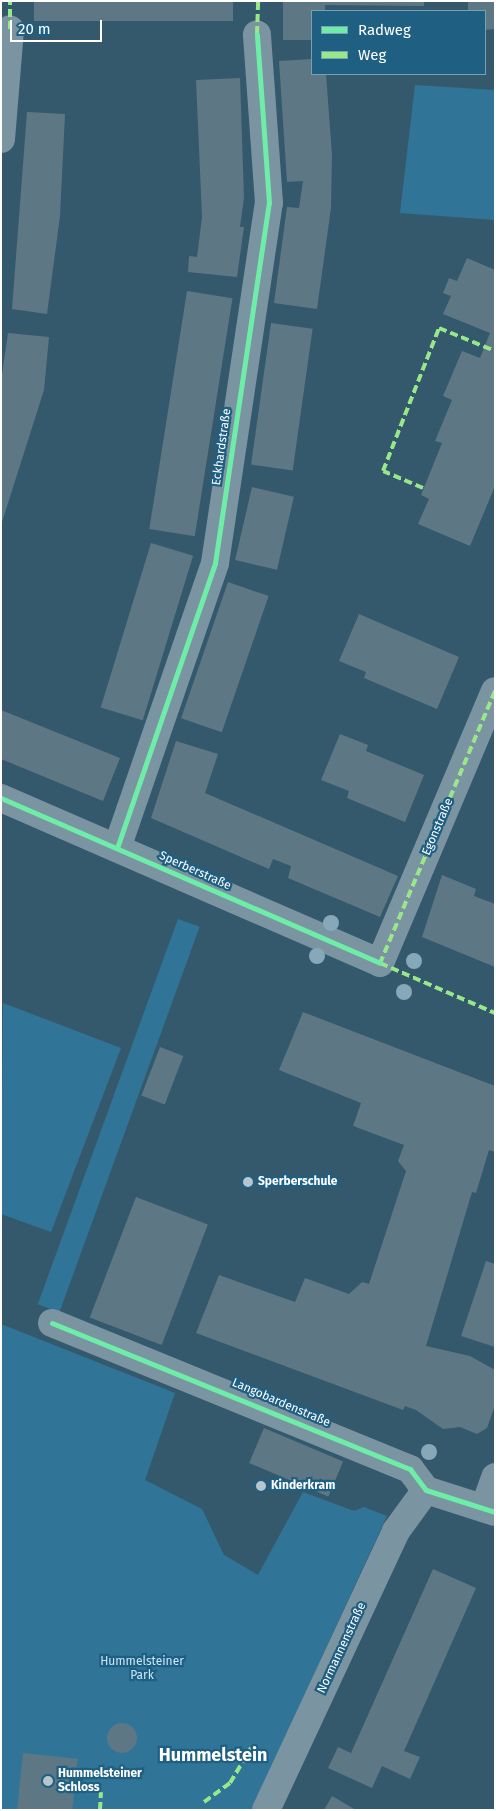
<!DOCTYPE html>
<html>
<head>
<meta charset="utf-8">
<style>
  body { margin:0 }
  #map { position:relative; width:496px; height:1811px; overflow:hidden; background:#35596c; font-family:"Fira Sans",sans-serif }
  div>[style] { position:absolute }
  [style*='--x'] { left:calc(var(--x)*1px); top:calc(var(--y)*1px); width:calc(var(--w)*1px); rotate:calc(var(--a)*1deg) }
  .green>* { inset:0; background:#307597; transform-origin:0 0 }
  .building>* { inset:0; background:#5d7785; transform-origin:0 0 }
  .round { border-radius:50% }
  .minor>* { height:28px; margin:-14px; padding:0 14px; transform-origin:14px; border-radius:14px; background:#7b94a2 }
  .quiet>* { height:4px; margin-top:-2px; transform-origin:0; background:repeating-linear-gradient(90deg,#98e88a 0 8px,transparent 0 12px) }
  .cycleway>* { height:5px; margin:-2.5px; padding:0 2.5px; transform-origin:2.5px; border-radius:2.5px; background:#6deda7 }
  .trees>* { width:16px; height:16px; margin:-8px; border-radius:50%; background:#86a8b8 }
  .dots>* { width:14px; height:14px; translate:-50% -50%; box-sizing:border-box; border:2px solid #1f5f82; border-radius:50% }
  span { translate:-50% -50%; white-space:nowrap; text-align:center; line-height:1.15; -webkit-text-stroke:4.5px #1f5f82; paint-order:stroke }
  .street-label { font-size:12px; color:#fff }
  .poi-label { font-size:12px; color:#fff; font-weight:700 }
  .left { translate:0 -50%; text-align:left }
  .park-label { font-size:12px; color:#c9e8f7 }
  .district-label { font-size:18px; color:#fff; font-weight:700 }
  .frame { position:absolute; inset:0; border:2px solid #fff; pointer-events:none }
  .legend { position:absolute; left:311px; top:10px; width:175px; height:65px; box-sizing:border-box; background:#1f5f82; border:1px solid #799fb4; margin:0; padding:6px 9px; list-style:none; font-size:15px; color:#fff }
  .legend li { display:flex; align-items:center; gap:10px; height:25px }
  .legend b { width:25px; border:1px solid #799fb4 }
  .scale { position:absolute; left:10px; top:20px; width:92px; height:22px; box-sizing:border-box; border:2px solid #fff; border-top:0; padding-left:6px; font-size:15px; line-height:18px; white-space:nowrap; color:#fff; -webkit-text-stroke:4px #1f5f82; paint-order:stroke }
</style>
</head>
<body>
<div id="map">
  <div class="green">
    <i style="clip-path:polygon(415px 85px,495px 90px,495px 220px,400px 213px)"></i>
    <i style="left:178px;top:919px;width:23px;height:410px;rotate:20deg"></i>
    <i style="clip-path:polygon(3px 1003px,121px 1048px,51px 1232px,1px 1214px)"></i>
    <i style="clip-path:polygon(1px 1324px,175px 1393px,145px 1480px,202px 1509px,224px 1555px,258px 1575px,303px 1492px,354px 1511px,364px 1507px,387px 1516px,251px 1810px,1px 1810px)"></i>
  </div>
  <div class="building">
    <i style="left:34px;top:1px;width:199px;height:20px"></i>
    <i style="clip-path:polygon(283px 1px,424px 1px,424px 6px,325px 5px,325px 11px,312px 11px,312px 40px,283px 40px)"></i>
    <i style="clip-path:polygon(468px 1px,495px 1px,495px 29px,485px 30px,485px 11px,468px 11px)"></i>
    <i style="clip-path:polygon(312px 59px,312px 74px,326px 74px,332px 155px,331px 208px,317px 309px,274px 303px,287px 207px,299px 208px,303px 181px,287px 182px,279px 61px)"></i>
    <i style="clip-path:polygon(240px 78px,244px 198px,240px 227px,244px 227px,237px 277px,188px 272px,189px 256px,197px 257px,202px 217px,196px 80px)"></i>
    <i style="clip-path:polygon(27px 112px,65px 114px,60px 216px,47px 314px,12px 309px)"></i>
    <i style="clip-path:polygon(467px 258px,495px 270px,495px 486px,470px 546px,418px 524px,429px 499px,421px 495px,442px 443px,435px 441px,452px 400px,443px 396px,462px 351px,480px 358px,490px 333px,443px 314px,451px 296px,443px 293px,449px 278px,457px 281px)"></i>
    <i style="left:187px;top:291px;width:46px;height:241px;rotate:9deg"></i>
    <i style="left:271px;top:323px;width:42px;height:143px;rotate:8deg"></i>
    <i style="clip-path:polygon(8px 333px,49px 337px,44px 390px,2px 522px,1px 381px)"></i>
    <i style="left:252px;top:487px;width:43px;height:75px;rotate:13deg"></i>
    <i style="left:151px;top:543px;width:44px;height:172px;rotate:17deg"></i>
    <i style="left:228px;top:582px;width:43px;height:144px;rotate:19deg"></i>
    <i style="clip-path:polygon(359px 614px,459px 657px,437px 709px,364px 678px,366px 672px,339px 661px)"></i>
    <i style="clip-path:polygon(1px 710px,120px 758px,103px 801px,1px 759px)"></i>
    <i style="clip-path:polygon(340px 734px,368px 745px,366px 751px,424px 775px,405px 822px,347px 798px,349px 791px,321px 780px)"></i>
    <i style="clip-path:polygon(176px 741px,218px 754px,205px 793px,398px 876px,380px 917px,288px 878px,291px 866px,273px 859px,269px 869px,151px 818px)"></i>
    <i style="clip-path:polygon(442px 875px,476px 889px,474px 896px,495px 904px,495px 967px,422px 937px)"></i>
    <i style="clip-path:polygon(303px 1012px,495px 1086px,495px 1152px,489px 1150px,476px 1193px,472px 1192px,426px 1346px,470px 1356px,495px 1370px,495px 1405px,487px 1428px,477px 1434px,460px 1427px,443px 1429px,416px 1410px,405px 1406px,403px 1410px,196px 1333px,219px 1275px,295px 1302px,305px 1278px,349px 1294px,362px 1282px,369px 1284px,406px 1171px,398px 1161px,404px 1145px,353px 1126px,361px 1103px,279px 1070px)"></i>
    <i style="left:160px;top:1047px;width:25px;height:52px;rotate:21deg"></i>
    <i style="left:136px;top:1197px;width:77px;height:129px;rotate:21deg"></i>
    <i style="clip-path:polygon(486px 1261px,495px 1264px,495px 1347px,461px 1336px)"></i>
    <i style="left:264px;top:1428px;width:86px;height:38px;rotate:23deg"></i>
    <i style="clip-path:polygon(433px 1569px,476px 1588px,404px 1751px,420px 1757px,410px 1779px,382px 1766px,372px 1788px,328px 1768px,338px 1747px,351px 1753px)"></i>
    <i class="round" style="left:107px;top:1723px;width:30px;height:30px"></i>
    <i style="left:23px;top:1753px;width:55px;height:57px;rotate:6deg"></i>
    <i style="clip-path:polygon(332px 1796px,356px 1810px,324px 1810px)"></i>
  </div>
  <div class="minor">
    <i style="--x:1;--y:139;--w:110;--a:-85.3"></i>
    <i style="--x:1;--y:798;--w:413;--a:23.5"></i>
    <i style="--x:380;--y:963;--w:295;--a:-67.1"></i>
    <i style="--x:117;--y:848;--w:301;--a:-71"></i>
    <i style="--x:215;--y:563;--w:364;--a:-81.5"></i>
    <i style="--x:269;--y:203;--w:169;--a:-94.1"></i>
    <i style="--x:52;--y:1323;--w:387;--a:22.2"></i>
    <i style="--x:410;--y:1469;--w:26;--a:53"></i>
    <i style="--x:426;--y:1490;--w:72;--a:17.7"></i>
    <i style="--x:484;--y:1508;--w:33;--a:-70"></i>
    <i style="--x:266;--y:1810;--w:308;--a:-65"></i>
    <i style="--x:396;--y:1531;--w:51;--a:-53.8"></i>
  </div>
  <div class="quiet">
    <i style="--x:10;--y:29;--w:28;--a:-90"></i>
    <i style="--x:257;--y:34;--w:33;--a:-88"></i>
    <i style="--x:423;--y:488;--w:43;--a:-157"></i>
    <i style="--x:383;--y:471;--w:154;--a:-68.6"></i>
    <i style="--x:439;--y:328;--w:61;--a:22.3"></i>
    <i style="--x:495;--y:691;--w:295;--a:112.9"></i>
    <i style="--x:380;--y:963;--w:125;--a:23.5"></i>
    <i style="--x:204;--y:1802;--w:32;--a:-36"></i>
    <i style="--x:230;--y:1783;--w:41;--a:-59"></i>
    <i style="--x:100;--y:1810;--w:18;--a:-87"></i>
  </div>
  <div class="cycleway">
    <i style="--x:1;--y:798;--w:413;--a:23.5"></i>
    <i style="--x:117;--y:848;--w:301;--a:-71"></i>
    <i style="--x:215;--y:563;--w:364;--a:-81.5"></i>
    <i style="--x:269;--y:203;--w:169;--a:-94.1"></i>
    <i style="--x:52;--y:1323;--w:387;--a:22.2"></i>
    <i style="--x:410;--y:1469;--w:26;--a:53"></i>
    <i style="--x:426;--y:1490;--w:72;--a:17.7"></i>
  </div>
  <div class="trees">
    <i style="left:331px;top:923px"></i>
    <i style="left:317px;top:956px"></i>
    <i style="left:414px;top:961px"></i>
    <i style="left:404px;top:992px"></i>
    <i style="left:429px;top:1452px"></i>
  </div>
  <div class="dots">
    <i style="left:248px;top:1182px;background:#b8c5cc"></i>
    <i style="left:261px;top:1486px;background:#b8c5cc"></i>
    <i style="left:48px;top:1781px;background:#b8c5cc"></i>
  </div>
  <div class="street-label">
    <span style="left:222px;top:447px;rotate:-82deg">Eckhardstraße</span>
    <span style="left:438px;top:827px;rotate:-67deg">Egonstraße</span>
    <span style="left:195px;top:871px;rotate:24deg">Sperberstraße</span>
    <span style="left:281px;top:1403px;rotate:23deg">Langobardenstraße</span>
    <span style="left:342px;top:1648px;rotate:-65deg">Normannenstraße</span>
  </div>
  <div class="poi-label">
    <span class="left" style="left:258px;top:1182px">Sperberschule</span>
    <span class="left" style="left:271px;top:1486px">Kinderkram</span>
    <span class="left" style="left:58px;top:1781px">Hummelsteiner<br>Schloss</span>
  </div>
  <div class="park-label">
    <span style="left:142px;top:1669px">Hummelsteiner<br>Park</span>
  </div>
  <div class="district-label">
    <span style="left:213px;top:1755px">Hummelstein</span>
  </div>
  <div class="frame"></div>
  <ul class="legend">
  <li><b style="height:6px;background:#6deda7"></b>Radweg</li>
  <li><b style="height:6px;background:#98e88a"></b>Weg</li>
  </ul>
  <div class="scale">20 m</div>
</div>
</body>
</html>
